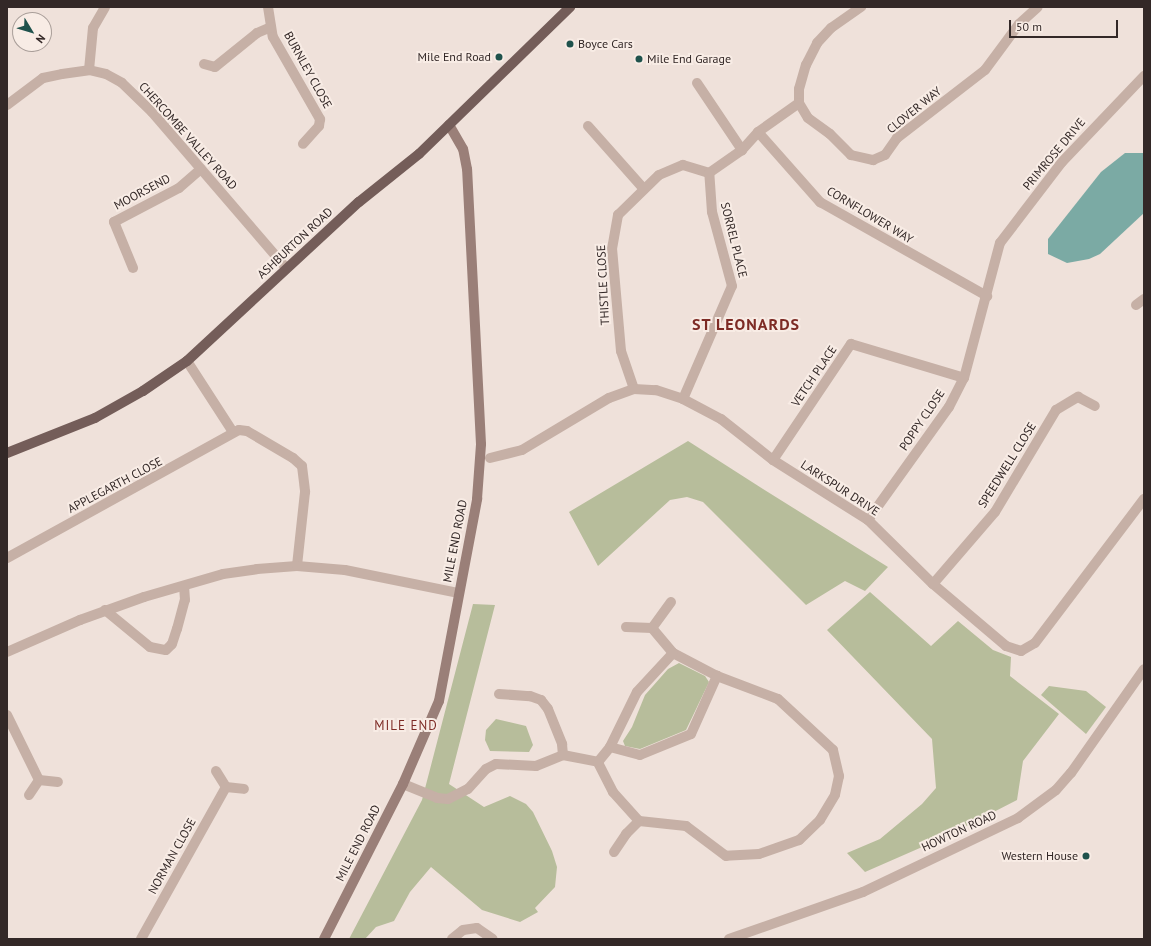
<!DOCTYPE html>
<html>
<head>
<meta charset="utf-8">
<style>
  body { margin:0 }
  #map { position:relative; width:1151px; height:946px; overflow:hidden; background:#efe1da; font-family:"PT Sans",sans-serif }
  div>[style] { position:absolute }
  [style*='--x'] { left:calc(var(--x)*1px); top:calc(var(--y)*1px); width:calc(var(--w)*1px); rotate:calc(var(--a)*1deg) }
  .green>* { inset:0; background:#b7bd9b }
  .water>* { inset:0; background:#7baaa4 }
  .street>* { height:10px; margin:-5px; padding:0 5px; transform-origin:5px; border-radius:5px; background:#c6b0a6 }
  .secondary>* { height:10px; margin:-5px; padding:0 5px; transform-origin:5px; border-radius:5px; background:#9a7f78 }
  .primary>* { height:10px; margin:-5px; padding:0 5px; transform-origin:5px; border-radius:5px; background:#745d59 }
  .dots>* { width:11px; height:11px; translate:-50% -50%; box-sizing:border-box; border:2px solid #f8ece5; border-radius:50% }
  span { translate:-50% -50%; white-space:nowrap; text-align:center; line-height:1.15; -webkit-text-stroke:4px #f8ece5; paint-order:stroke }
  .poi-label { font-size:12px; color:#332827 }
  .left { translate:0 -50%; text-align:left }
  .right { translate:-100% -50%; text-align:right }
  .street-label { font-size:12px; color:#332827 }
  .neighbourhood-label { font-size:13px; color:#7d2b25; letter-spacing:1px }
  .district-label { font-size:16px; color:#7d2b25; font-weight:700; letter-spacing:1px }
  .frame { position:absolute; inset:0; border:8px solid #332827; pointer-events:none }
  .north { position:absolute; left:12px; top:12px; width:40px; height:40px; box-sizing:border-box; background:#f8ece5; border:1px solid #a99e99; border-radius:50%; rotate:128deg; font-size:11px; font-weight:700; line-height:16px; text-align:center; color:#332827 }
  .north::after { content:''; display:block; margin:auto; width:14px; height:18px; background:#1f524c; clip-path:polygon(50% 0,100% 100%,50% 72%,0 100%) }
  .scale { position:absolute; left:1009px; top:20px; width:109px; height:18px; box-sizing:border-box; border:2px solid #332827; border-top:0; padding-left:5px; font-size:12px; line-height:14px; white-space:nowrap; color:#332827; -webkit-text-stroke:3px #f8ece5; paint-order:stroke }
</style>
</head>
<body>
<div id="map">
  <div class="green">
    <i style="clip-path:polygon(688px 441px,763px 489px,888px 567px,865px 591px,845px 581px,806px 605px,703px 502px,687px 497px,670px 500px,598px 566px,569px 512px)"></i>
    <i style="clip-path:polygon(870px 592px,931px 646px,958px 621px,993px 650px,1011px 657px,1010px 676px,1059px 714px,1023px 761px,1017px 800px,945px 837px,865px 872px,847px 853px,880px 839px,922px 804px,936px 788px,932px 739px,827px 630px)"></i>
    <i style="clip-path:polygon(473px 604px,495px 605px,449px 784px,484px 807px,510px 796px,526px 804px,533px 812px,552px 851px,557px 867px,555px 887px,535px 908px,538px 912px,520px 922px,482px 910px,431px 867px,410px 892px,394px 921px,376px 927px,365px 939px,349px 939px,422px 800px)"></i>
    <i style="clip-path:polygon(679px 663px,705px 676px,709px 682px,686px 730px,640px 749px,625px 746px,623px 741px,632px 727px,645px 695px,668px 669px)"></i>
    <i style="clip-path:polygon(1049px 686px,1086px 691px,1106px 707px,1086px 734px,1041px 695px)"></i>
    <i style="clip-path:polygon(496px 719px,526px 726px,533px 745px,529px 752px,490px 751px,485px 740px,486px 730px)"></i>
  </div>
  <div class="water">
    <i style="clip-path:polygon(1125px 153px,1144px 153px,1144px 213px,1100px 254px,1089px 259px,1067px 263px,1048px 254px,1048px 239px,1101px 172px)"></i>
  </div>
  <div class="street">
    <i style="--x:268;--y:7;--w:30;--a:81"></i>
    <i style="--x:273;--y:37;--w:95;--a:60.2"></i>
    <i style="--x:320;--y:119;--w:7;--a:98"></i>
    <i style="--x:319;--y:126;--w:24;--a:132"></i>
    <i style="--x:204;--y:64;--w:11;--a:15"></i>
    <i style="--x:215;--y:67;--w:54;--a:-39"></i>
    <i style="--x:257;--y:33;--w:15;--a:-23"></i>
    <i style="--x:89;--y:70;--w:42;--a:-84.6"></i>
    <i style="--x:93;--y:28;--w:24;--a:-60"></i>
    <i style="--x:697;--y:83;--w:81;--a:56.1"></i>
    <i style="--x:799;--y:103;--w:17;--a:59"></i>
    <i style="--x:808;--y:118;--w:27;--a:36"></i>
    <i style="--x:830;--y:134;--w:30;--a:45"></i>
    <i style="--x:851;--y:155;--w:23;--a:13"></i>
    <i style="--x:873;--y:160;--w:13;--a:-23"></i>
    <i style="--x:885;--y:155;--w:21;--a:-55"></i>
    <i style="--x:897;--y:138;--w:111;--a:-37.7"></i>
    <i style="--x:985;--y:70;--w:57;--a:-53.5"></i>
    <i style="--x:1019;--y:24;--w:25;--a:-42"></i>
    <i style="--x:799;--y:103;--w:14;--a:-90"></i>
    <i style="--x:799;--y:89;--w:25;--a:-74"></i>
    <i style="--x:806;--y:65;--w:25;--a:-63"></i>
    <i style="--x:817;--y:43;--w:21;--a:-47"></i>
    <i style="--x:831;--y:28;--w:37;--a:-35"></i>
    <i style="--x:7;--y:105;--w:45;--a:-36.9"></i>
    <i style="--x:43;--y:78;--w:19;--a:-12"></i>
    <i style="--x:62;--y:74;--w:27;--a:-8"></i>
    <i style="--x:89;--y:70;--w:17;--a:13"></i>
    <i style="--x:106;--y:74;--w:18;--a:29"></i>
    <i style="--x:122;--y:83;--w:42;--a:44"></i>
    <i style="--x:152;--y:112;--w:206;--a:49.3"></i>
    <i style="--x:588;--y:126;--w:84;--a:48.4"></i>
    <i style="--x:758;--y:132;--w:94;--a:48.5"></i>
    <i style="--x:820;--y:202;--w:192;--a:29.4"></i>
    <i style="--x:133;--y:268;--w:50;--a:-112.4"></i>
    <i style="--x:114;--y:222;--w:73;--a:-27.6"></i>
    <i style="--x:179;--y:188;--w:29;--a:-41"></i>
    <i style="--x:1136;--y:305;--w:10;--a:-37"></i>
    <i style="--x:187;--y:361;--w:85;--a:57.1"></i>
    <i style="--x:634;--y:389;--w:40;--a:-108.9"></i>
    <i style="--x:621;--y:351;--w:102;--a:-95"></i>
    <i style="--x:612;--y:249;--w:35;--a:-80"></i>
    <i style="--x:618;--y:215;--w:57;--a:-44.3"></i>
    <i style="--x:659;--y:175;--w:26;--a:-23"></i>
    <i style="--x:683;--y:165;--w:27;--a:17"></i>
    <i style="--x:709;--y:173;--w:40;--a:-34.9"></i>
    <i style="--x:742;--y:150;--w:24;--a:-48"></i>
    <i style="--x:758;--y:132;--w:50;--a:-35.3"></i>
    <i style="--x:683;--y:399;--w:123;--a:-66.6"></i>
    <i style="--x:732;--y:286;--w:77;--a:-105.1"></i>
    <i style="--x:712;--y:212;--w:39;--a:-94"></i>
    <i style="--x:490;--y:458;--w:33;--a:-14"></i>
    <i style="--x:522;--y:450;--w:101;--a:-30.9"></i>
    <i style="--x:609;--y:398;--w:27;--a:-20"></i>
    <i style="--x:634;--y:389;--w:22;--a:3"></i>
    <i style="--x:656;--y:390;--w:28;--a:18"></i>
    <i style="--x:683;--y:399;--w:43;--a:27.8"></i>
    <i style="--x:721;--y:419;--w:66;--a:38.3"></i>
    <i style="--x:773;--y:460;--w:112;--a:32.3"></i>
    <i style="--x:868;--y:520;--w:91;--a:44.6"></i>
    <i style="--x:933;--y:584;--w:96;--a:40.3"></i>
    <i style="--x:1006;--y:646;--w:16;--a:18"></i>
    <i style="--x:1021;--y:651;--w:16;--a:-30"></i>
    <i style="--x:1035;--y:643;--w:181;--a:-52.9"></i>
    <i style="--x:773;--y:460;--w:140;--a:-56.1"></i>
    <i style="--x:851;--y:344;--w:118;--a:16.7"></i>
    <i style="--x:868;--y:520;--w:139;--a:-54.4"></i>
    <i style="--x:949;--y:407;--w:33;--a:-63"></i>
    <i style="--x:964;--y:378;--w:140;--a:-75.1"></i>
    <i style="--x:1000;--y:243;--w:102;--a:-52.6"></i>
    <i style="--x:1062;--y:162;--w:119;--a:-46.4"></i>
    <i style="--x:7;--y:558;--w:265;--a:-28.9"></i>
    <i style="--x:239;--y:430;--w:8;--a:7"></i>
    <i style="--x:247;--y:431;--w:53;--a:30.4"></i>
    <i style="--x:293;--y:458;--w:12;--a:42"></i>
    <i style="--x:302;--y:466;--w:26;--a:83"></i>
    <i style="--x:305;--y:492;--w:74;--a:96.2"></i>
    <i style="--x:933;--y:584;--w:95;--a:-49.3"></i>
    <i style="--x:995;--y:512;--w:119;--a:-59.1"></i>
    <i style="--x:1056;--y:410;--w:26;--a:-31"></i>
    <i style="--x:1078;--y:397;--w:19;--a:28"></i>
    <i style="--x:671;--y:602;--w:32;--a:126"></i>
    <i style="--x:652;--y:628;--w:33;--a:50"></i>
    <i style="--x:105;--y:610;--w:58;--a:39.4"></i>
    <i style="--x:150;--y:647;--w:16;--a:11"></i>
    <i style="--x:166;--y:650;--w:8;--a:-45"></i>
    <i style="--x:172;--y:644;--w:16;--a:-72"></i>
    <i style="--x:177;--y:629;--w:30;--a:-75"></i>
    <i style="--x:185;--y:600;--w:13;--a:-94"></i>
    <i style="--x:626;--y:627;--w:26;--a:2"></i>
    <i style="--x:7;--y:652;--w:80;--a:-23.7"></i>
    <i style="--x:80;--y:620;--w:68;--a:-19.8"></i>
    <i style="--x:144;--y:597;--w:82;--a:-16.2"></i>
    <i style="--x:223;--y:574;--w:34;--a:-8"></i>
    <i style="--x:257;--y:569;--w:40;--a:-4.3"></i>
    <i style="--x:297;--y:566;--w:48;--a:4.8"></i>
    <i style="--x:345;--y:570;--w:115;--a:11.5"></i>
    <i style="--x:673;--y:653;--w:50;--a:27.6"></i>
    <i style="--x:717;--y:676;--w:65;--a:20.7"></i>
    <i style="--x:778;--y:699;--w:75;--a:42.8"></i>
    <i style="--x:833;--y:750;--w:27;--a:77"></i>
    <i style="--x:839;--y:776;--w:19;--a:102"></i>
    <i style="--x:835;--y:795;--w:29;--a:121"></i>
    <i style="--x:820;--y:820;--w:29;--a:136"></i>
    <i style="--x:799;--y:840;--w:42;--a:160.7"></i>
    <i style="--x:759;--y:854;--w:33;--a:177"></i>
    <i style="--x:726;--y:856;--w:50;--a:-143.1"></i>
    <i style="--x:686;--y:826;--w:47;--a:-173.9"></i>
    <i style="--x:639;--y:821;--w:39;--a:-132"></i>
    <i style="--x:613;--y:792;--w:34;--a:-117"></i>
    <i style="--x:598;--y:762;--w:19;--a:-51"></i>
    <i style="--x:610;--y:747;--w:61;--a:-63.9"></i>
    <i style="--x:637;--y:692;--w:53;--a:-47.3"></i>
    <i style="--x:499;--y:694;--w:31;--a:4"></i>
    <i style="--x:530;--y:696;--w:12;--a:20"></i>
    <i style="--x:541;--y:700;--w:11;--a:52"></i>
    <i style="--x:548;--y:709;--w:38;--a:68"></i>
    <i style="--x:562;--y:744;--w:11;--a:85"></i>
    <i style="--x:7;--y:715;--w:72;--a:63.8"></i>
    <i style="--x:610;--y:747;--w:31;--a:15"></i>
    <i style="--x:640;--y:755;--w:55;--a:-22.4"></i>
    <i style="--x:691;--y:734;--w:64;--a:-65.9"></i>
    <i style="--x:216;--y:771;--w:19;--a:58"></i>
    <i style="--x:226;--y:787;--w:18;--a:6"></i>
    <i style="--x:403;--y:784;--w:37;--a:22"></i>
    <i style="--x:437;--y:798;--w:11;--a:5"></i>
    <i style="--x:448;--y:799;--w:22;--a:-27"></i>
    <i style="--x:468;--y:789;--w:27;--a:-48"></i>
    <i style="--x:486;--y:769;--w:11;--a:-27"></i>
    <i style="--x:496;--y:764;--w:40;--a:2.9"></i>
    <i style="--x:536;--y:766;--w:29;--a:-22"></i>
    <i style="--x:563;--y:755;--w:36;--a:11"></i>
    <i style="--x:29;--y:795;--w:18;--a:-56"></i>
    <i style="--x:39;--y:780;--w:19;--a:6"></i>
    <i style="--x:614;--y:852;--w:22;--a:-56"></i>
    <i style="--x:626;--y:834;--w:18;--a:-45"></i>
    <i style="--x:141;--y:939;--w:174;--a:-60.8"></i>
    <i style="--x:452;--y:939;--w:14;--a:-39"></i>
    <i style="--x:463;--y:930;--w:14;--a:-8"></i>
    <i style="--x:477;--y:928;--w:19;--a:35"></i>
    <i style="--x:729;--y:939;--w:142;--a:-19.3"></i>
    <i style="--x:863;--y:892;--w:172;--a:-25.5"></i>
    <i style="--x:1018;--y:818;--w:47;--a:-36.4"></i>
    <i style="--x:1056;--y:790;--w:23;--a:-49"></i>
    <i style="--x:1071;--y:773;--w:127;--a:-54.9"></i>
  </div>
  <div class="secondary">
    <i style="--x:324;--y:939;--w:174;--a:-63"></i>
    <i style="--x:403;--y:784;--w:90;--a:-66.6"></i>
    <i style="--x:439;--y:701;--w:206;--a:-79.3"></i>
    <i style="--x:477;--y:499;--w:55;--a:-85.8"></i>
    <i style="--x:481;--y:444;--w:275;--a:-92.9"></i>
    <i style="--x:467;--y:169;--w:20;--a:-101"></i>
    <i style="--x:463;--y:149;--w:28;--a:-120"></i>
  </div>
  <div class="primary">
    <i style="--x:7;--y:453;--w:95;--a:-21.7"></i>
    <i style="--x:95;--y:418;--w:55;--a:-29.4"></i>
    <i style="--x:143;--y:391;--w:53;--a:-34.3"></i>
    <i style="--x:187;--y:361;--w:234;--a:-42.8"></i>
    <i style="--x:359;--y:202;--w:77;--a:-38.7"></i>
    <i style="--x:419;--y:154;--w:211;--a:-44.2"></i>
  </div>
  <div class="dots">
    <i style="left:570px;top:44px;background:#1f524c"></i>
    <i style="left:499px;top:57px;background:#1f524c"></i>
    <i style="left:639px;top:59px;background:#1f524c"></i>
    <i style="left:1086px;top:856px;background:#1f524c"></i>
  </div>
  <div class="poi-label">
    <span class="left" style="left:578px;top:44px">Boyce Cars</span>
    <span class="right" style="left:491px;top:57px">Mile End Road</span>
    <span class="left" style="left:647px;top:59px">Mile End Garage</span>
    <span class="right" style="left:1078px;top:856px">Western House</span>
  </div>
  <div class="street-label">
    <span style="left:308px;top:70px;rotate:61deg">BURNLEY CLOSE</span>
    <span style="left:914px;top:110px;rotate:-39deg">CLOVER WAY</span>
    <span style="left:188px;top:136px;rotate:48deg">CHERCOMBE VALLEY ROAD</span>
    <span style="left:1054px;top:154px;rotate:-50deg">PRIMROSE DRIVE</span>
    <span style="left:142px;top:192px;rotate:-28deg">MOORSEND</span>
    <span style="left:870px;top:215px;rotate:31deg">CORNFLOWER WAY</span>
    <span style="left:734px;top:240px;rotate:76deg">SORREL PLACE</span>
    <span style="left:295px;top:243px;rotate:-43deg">ASHBURTON ROAD</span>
    <span style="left:603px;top:285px;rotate:-93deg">THISTLE CLOSE</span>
    <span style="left:814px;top:376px;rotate:-56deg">VETCH PLACE</span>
    <span style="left:922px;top:420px;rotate:-56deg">POPPY CLOSE</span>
    <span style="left:1007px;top:465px;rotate:-58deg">SPEEDWELL CLOSE</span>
    <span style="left:115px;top:485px;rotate:-28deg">APPLEGARTH CLOSE</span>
    <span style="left:840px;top:488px;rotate:33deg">LARKSPUR DRIVE</span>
    <span style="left:455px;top:541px;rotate:-79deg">MILE END ROAD</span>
    <span style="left:959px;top:831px;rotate:-25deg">HOWTON ROAD</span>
    <span style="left:358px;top:843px;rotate:-63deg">MILE END ROAD</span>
    <span style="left:172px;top:856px;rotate:-61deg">NORMAN CLOSE</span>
  </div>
  <div class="neighbourhood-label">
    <span style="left:406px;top:726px">MILE END</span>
  </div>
  <div class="district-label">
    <span style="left:746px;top:324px">ST LEONARDS</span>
  </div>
  <div class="frame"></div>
  <div class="north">N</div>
  <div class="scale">50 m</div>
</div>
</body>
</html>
